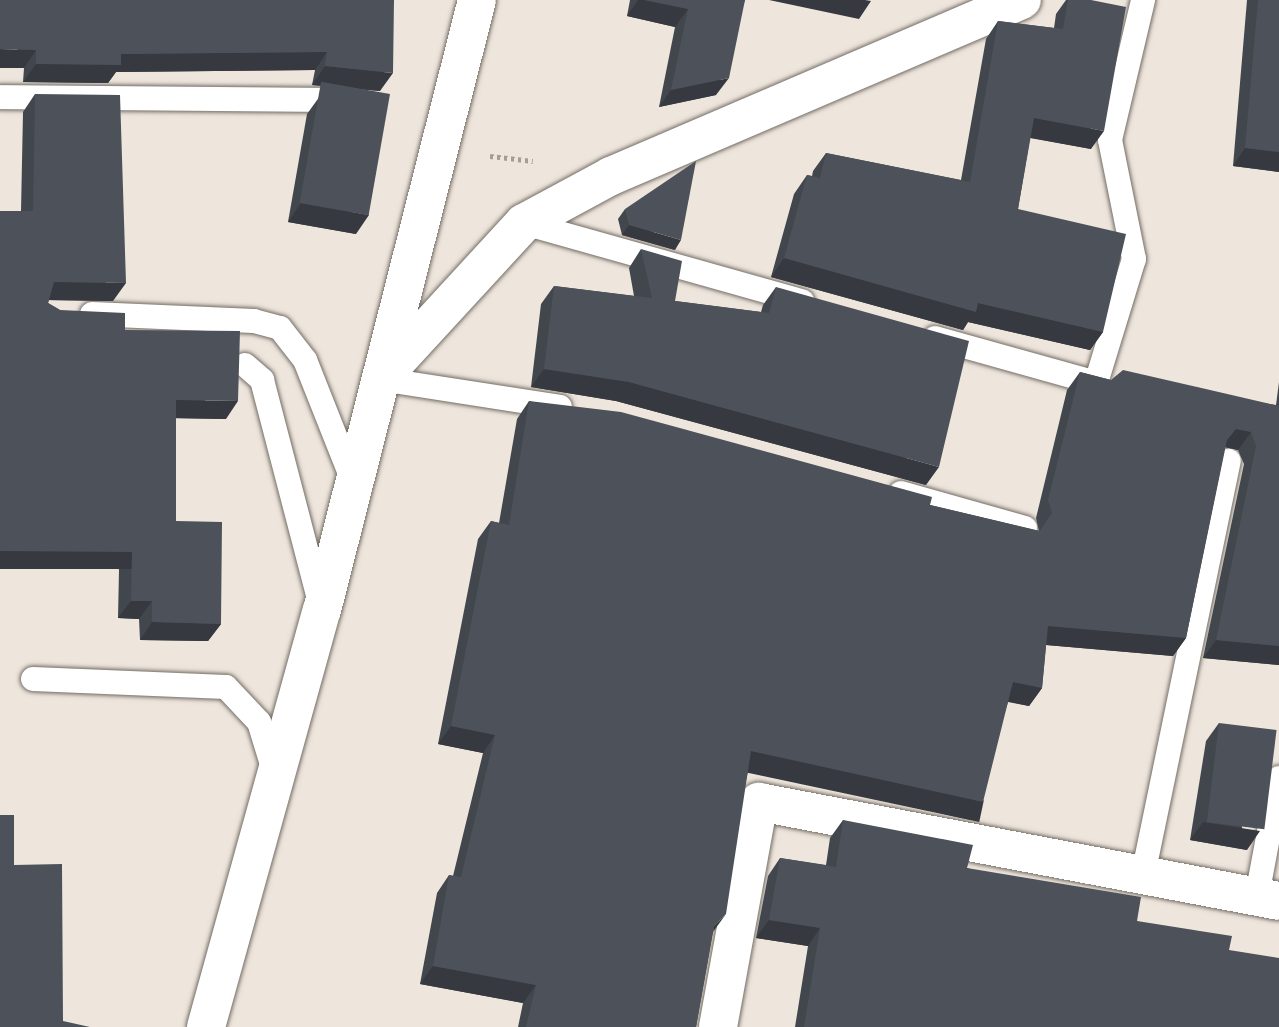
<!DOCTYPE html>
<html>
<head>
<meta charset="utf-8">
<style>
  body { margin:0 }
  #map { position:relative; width:1279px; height:1027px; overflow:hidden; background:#eee6dd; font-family:Ubuntu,sans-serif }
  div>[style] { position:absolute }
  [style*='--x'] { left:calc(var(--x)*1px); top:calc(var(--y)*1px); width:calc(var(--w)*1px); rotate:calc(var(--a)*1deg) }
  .path>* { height:4.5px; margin-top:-2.25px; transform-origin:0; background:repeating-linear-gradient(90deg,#a49e97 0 3.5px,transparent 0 7px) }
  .roads { filter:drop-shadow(0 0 2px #736c64) drop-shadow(0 0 2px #736c64) }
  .lane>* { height:24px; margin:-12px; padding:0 12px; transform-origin:12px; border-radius:12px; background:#fff }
  .street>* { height:38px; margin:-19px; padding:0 19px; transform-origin:19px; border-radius:19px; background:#fff }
  .wall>* { inset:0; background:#42474d }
  .shaded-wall>* { inset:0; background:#36393f; transform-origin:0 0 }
  .building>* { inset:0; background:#4d525a; transform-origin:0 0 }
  span { translate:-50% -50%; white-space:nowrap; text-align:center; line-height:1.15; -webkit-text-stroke:7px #fff; paint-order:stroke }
</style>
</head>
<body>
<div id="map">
  <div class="path">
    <i style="--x:490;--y:156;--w:43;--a:6.6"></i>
  </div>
  <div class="roads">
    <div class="lane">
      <i style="--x:0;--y:97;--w:349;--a:0.5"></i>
      <i style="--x:524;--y:223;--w:289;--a:15.7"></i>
      <i style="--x:92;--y:314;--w:162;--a:2.5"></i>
      <i style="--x:254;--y:321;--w:27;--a:15"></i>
      <i style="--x:280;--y:328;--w:41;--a:52"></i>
      <i style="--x:305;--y:360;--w:133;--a:68.4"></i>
      <i style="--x:935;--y:338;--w:167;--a:15.6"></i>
      <i style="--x:1096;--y:383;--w:130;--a:-73"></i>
      <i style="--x:1134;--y:259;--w:121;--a:-101.4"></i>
      <i style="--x:1110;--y:140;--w:144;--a:-76.7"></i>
      <i style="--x:245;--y:365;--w:23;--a:41"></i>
      <i style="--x:262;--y:380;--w:229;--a:75.4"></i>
      <i style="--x:380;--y:379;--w:182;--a:8.8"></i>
      <i style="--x:901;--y:493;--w:129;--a:15.8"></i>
      <i style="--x:33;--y:679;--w:193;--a:2.4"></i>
      <i style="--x:226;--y:687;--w:48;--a:46.7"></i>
      <i style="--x:259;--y:722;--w:54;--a:72.9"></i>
      <i style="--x:1143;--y:875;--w:423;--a:-78.3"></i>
      <i style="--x:1257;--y:896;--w:120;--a:-79.4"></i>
    </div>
    <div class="street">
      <i style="--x:384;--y:375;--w:207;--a:-47.4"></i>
      <i style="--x:524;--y:223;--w:99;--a:-28.4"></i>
      <i style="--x:611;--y:176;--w:447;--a:-23.2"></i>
      <i style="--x:206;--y:1027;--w:433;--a:-74.5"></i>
      <i style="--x:322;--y:610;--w:629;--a:-75.74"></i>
      <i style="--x:718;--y:1027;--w:229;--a:-79.7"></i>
      <i style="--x:759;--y:802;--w:529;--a:10.78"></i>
    </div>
  </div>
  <div class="wall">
    <i style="clip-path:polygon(0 0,394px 0,380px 91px,312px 85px,315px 70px,116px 72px,108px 83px,23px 82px,24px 68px)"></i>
    <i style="clip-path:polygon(630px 0,745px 0,716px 95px,659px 107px,675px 27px,627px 16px)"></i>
    <i style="clip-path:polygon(1066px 0,1091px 0,1091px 149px,1030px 138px,1018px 209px,1103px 332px,1090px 350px,968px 322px,963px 330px,771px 277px,794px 194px,807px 175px,812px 176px,813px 171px,826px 153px,961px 180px,986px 39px,998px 21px,1054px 28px,1056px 14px)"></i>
    <i style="clip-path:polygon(1247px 0,1279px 0,1279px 172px,1233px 166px)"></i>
    <i style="clip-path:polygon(35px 94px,113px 301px,49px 300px,48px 303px,60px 310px,125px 330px,226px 419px,176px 418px,176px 521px,221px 624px,208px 641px,140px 640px,139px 619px,118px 618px,119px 570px,21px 211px,23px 112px)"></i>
    <i style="clip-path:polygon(320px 96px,356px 234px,288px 222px,307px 114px)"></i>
    <i style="clip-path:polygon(625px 209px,675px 250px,622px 235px,618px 219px)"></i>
    <i style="clip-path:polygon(641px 249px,675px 301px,761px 312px,763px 305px,776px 287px,926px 485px,616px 401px,531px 387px,541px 304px,554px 286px,634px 296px,629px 268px)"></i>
    <i style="clip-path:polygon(1080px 372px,1111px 380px,1276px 405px,1279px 382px,1279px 665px,1203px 658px,1244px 464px,1238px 450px,1225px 447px,1186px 638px,1173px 656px,1046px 645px,1042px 688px,1029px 706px,1008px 702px,971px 820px,748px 771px,713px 932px,696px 1027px,518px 1027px,523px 1003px,420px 984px,437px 893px,449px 875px,453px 876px,483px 753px,438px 744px,478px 539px,491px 521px,499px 523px,517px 419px,529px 401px,930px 505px,1039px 531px,1036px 518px,1067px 390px)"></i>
    <i style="clip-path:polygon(1219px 723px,1247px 850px,1190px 840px,1206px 741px)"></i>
    <i style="clip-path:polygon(843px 820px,967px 868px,1229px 950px,1279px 1027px,795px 1027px,808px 946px,756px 938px,768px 876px,780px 858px,826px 865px,830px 838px)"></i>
  </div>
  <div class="shaded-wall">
    <i style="clip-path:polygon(638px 0,644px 0,688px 9px,675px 27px,627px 16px)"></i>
    <i style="clip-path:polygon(769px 0,865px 0,871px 1px,859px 19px)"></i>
    <i style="clip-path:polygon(0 49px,36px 50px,24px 68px,0 68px)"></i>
    <i style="clip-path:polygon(327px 52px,315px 70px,116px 72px,108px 83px,23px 82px,36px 64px,121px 54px)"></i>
    <i style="clip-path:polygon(325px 66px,393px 73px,380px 91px,312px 85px)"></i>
    <i style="clip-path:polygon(729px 78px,716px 95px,659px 107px,671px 90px)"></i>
    <i style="clip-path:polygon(1034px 118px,1104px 131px,1091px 149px,1021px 136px)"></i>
    <i style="clip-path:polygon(1245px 148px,1279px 152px,1279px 172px,1233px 166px)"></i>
    <i style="clip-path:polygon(301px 203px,369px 215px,356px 234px,288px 222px)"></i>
    <i style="clip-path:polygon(629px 225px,681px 240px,675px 250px,622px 235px)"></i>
    <i style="clip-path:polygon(784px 258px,978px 303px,1103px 332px,1090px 350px,968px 322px,963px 330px,771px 277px)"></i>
    <i style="clip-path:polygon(54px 282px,126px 283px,113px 301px,42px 300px)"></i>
    <i style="clip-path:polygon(544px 369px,629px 382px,939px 467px,926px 485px,616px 401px,531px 387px)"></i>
    <i style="clip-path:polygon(176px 400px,238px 401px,226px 419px,163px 418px)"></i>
    <i style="clip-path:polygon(1236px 429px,1251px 432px,1238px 450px,1224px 447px,1227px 440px)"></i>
    <i style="left:0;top:551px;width:132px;height:18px"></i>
    <i style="clip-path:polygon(131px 601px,152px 601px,139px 619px,118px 618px)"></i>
    <i style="clip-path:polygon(152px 622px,221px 624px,208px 641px,140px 640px)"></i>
    <i style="clip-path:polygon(1048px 626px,1186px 638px,1173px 656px,1035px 644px)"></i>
    <i style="clip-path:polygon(1216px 640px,1279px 646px,1279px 665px,1203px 658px)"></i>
    <i style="clip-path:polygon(1013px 682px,1042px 688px,1029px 706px,1001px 700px)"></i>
    <i style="clip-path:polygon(451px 726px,495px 735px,483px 753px,438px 744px)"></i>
    <i style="left:751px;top:751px;width:238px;height:22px;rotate:12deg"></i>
    <i style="clip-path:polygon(1203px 822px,1260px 831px,1247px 850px,1190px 840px)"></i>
    <i style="clip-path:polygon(726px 914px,713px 932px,714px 926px)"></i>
    <i style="clip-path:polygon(769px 920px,820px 928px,808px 946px,756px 938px)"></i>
    <i style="clip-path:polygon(433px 966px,536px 985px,523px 1003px,420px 984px)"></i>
  </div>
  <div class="building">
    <i style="clip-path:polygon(0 0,394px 0,393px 73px,325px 66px,327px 52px,121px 54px,121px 65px,36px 64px,36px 50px,0 49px)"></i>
    <i style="clip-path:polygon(644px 0,745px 0,729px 78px,671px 90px,688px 9px)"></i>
    <i style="clip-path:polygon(1068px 0,1091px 0,1126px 7px,1104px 131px,1034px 118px,1018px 209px,1126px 234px,1103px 332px,978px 303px,976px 312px,784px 258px,807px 175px,820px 178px,826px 153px,970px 182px,998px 21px,1063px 29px)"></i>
    <i style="clip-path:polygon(1258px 0,1279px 0,1279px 152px,1245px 148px)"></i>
    <i style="clip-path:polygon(35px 94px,120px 95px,126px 283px,54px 282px,48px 303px,60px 310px,125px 313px,125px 330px,240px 331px,238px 401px,176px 400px,176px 521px,222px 522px,221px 624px,152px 622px,152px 601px,131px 601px,132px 552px,0 551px,0 211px,33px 211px)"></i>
    <i style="left:390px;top:94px;width:123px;height:70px;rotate:100deg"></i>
    <i style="clip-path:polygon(696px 161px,681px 240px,629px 225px,625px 209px)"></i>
    <i style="clip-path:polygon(641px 249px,682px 261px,675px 301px,769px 313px,776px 287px,969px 341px,939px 467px,629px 382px,544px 369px,554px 286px,652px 298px)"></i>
    <i style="clip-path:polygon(1123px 370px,1279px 406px,1279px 646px,1216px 640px,1256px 446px,1251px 432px,1236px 429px,1227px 440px,1186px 638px,1048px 626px,1042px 688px,1013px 682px,983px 802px,751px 751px,726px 914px,714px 926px,696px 1027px,526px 1027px,536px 985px,433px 966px,449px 875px,461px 877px,495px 735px,451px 726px,491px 521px,509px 525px,529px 401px,621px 412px,932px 497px,930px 505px,1040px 531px,1052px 513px,1048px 500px,1080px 372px,1111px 380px)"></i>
    <i style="left:1219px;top:723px;width:58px;height:100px;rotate:7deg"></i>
    <i style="clip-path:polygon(0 815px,14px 815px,14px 865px,62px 864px,63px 1021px,90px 1027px,0 1027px)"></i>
    <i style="clip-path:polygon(843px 820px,973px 845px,967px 868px,1141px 897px,1137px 921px,1232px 936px,1229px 950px,1279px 958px,1279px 1027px,804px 1027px,820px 928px,769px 920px,780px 858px,836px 867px)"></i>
  </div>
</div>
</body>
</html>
